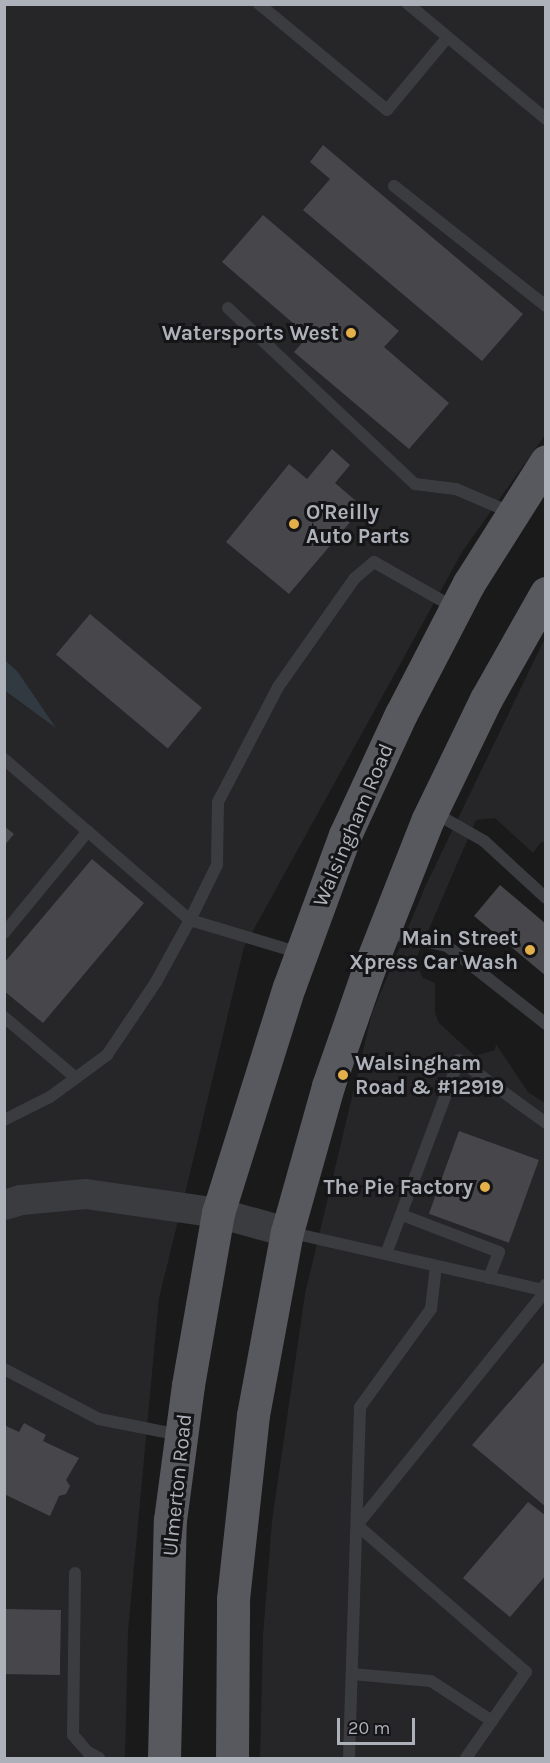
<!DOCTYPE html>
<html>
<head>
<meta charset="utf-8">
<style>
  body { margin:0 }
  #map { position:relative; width:550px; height:1763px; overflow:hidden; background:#1a1a1b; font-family:Karla,sans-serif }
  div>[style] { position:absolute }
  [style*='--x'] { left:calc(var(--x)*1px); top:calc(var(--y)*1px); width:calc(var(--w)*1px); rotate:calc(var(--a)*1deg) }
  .built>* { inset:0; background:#262628 }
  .water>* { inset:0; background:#323a41 }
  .building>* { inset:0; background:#47474b; transform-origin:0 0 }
  .service>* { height:12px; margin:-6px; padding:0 6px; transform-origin:6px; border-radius:6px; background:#3b3c40 }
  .tertiary>* { height:30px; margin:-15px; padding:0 15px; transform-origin:15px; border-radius:15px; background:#3b3c40 }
  .primary>* { height:33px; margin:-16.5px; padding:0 16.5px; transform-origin:16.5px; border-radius:16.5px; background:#57595f }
  .dots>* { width:16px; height:16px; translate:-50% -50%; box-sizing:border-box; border:3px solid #151416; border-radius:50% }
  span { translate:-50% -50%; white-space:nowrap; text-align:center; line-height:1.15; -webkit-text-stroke:6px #151416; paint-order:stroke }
  .poi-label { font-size:21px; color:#adb1ba; font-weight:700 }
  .right { translate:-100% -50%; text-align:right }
  .left { translate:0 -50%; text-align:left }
  .street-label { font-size:21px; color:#adb1ba }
  .frame { position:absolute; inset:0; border:6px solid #adb1ba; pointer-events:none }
  .scale { position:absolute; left:337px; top:1718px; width:78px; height:27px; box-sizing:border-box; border:3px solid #adb1ba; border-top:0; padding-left:8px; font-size:18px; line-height:21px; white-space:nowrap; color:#adb1ba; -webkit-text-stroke:4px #151416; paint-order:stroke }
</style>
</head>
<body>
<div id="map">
  <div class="built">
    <i style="clip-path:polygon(5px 5px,545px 5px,545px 435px,462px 552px,244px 947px,185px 1194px,5px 1190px,4px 691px,54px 726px,18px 672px,5px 660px)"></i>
    <i style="clip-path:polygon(545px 638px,545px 842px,541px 842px,533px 853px,495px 818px,476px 820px,415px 961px,423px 978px,435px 983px,435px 1013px,439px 1023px,475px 1056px,495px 1050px,496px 1044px,528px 1092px,545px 1103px,545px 1758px,260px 1758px,263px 1636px,272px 1521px,305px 1294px,372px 1013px,426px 885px)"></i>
    <i style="clip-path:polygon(87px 1208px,178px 1221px,159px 1298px,128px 1631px,125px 1758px,5px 1758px,5px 1220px,26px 1214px)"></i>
  </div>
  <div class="water">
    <i style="clip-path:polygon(5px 660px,18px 672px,56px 728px,5px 691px)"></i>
  </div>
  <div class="building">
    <i style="clip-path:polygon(323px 145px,523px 314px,482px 361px,303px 210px,330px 179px,310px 162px)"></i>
    <i style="clip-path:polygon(263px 215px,399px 331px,384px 347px,449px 403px,409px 449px,294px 352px,308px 336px,222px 262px)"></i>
    <i style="clip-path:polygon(332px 449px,350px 465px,335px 483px,363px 507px,289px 594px,226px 542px,289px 464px,307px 479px)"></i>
    <i style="left:90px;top:614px;width:146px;height:53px;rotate:40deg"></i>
    <i style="clip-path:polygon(4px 826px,14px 834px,4px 846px)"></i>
    <i style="clip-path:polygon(92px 859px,144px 903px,43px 1023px,4px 991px,4px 963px)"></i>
    <i style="clip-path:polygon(500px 885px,546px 924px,546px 976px,474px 916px)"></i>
    <i style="left:459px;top:1131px;width:85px;height:88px;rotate:20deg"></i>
    <i style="clip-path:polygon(546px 1360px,546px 1507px,472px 1445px)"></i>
    <i style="clip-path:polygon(24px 1423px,46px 1435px,43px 1441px,79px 1458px,66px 1480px,70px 1486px,66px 1494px,59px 1496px,50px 1516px,4px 1494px,4px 1425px,19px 1432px)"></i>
    <i style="clip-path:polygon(528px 1502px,546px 1516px,546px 1575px,510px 1617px,463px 1578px)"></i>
    <i style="left:4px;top:1609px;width:57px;height:65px;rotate:1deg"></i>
  </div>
  <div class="service">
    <i style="--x:259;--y:4;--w:166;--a:39.6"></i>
    <i style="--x:387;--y:110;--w:94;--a:-50.2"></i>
    <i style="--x:408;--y:4;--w:180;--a:39.8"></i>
    <i style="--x:394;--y:186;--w:194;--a:38.3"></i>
    <i style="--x:228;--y:308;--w:257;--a:43.3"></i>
    <i style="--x:415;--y:484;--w:41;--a:7"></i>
    <i style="--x:456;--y:489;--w:61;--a:23.2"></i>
    <i style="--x:4;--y:759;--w:246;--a:40.9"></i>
    <i style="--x:190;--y:920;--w:61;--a:-63.9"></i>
    <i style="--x:217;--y:865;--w:63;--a:-89.1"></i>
    <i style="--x:218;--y:802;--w:130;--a:-62.4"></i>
    <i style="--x:278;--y:687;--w:133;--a:-54.8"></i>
    <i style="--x:355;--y:578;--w:25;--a:-40"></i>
    <i style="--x:374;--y:562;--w:93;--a:29.6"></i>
    <i style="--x:433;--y:812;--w:59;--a:29.6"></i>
    <i style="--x:484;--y:841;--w:84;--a:42.6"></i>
    <i style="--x:383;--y:932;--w:66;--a:12.3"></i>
    <i style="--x:447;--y:946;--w:126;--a:38.2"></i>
    <i style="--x:4;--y:933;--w:132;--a:-50.5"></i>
    <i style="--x:4;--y:1017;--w:94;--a:40.3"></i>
    <i style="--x:4;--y:1120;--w:51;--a:-26.6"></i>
    <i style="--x:50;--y:1097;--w:71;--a:-36.4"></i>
    <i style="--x:107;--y:1055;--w:88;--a:-56.1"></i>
    <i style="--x:156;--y:982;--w:71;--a:-61.3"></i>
    <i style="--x:190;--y:920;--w:115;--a:16.7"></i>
    <i style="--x:402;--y:1215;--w:104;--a:20.9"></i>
    <i style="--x:499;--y:1252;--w:28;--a:111"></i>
    <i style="--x:288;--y:1232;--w:262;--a:12.8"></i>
    <i style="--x:544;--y:1290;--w:5;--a:-79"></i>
    <i style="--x:386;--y:1254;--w:207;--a:-69.4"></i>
    <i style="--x:459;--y:1060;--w:107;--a:35.9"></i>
    <i style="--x:4;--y:1369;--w:107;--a:27.8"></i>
    <i style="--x:99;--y:1419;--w:83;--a:11.2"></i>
    <i style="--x:75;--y:1573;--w:162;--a:90.7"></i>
    <i style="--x:73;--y:1735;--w:23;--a:49"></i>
    <i style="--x:88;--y:1752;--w:13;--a:29"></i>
    <i style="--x:352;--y:1674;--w:79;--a:5.1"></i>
    <i style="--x:431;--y:1681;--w:73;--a:33.3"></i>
    <i style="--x:349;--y:1758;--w:351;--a:-88.2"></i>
    <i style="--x:360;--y:1407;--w:121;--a:-54.1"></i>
    <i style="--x:431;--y:1309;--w:43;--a:-83.4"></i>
    <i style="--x:466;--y:1758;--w:105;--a:-55.1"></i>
    <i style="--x:526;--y:1672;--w:224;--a:-139"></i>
    <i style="--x:357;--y:1525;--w:301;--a:-51.1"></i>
  </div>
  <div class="tertiary">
    <i style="--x:4;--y:1205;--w:18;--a:-16"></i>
    <i style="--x:21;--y:1200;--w:65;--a:-5.3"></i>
    <i style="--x:86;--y:1194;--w:133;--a:8.2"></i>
    <i style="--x:218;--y:1213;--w:72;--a:15.4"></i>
  </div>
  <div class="primary">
    <i style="--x:164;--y:1758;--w:238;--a:-88.6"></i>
    <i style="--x:170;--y:1520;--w:136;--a:-82.4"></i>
    <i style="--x:188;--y:1385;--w:175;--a:-80.1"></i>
    <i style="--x:218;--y:1213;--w:237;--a:-72.6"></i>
    <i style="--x:289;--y:987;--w:162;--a:-69.8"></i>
    <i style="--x:345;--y:835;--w:133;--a:-65.2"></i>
    <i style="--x:401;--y:714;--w:148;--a:-62.6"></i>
    <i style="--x:469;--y:583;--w:144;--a:-57.7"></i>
    <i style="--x:232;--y:1758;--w:159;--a:-89.6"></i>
    <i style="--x:233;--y:1599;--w:185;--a:-83.8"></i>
    <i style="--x:253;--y:1415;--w:186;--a:-79.5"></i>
    <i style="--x:287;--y:1232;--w:152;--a:-74.3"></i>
    <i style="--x:328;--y:1086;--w:122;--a:-70.8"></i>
    <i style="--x:368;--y:971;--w:163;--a:-68.5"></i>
    <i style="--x:428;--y:819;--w:133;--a:-64.2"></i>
    <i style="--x:486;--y:699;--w:122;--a:-60.5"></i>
  </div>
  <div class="dots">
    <i style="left:351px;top:333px;background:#e3af4a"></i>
    <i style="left:294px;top:524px;background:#e3af4a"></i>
    <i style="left:530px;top:950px;background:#e3af4a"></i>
    <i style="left:343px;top:1075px;background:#e3af4a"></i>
    <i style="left:485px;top:1187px;background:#e3af4a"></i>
  </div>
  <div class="poi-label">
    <span class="right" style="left:339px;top:333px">Watersports West</span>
    <span class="left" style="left:306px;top:524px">O'Reilly<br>Auto Parts</span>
    <span class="right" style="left:518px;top:950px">Main Street<br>Xpress Car Wash</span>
    <span class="left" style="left:355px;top:1075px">Walsingham<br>Road &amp; #12919</span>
    <span class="right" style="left:473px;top:1187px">The Pie Factory</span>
  </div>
  <div class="street-label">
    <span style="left:353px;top:825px;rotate:-67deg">Walsingham Road</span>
    <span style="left:177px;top:1485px;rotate:-84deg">Ulmerton Road</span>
  </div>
  <div class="frame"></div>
  <div class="scale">20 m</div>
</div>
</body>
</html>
